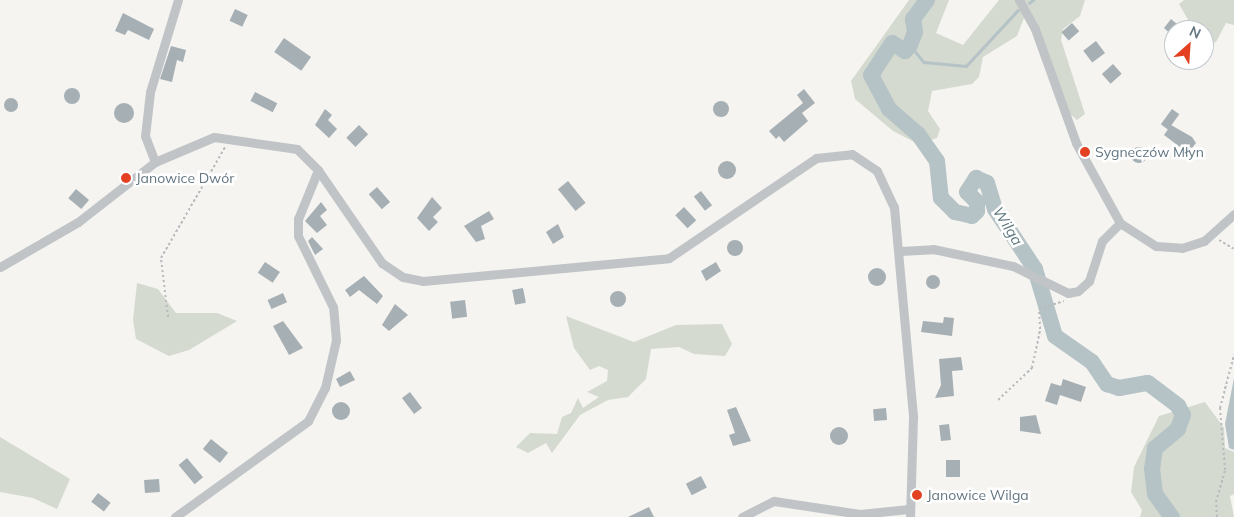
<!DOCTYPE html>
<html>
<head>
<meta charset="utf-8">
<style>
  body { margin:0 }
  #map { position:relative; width:1234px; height:517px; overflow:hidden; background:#f5f4f0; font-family:Mulish,sans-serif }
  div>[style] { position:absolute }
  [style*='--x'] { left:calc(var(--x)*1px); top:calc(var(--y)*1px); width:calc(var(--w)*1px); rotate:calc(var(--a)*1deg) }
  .green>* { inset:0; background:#d4dad0 }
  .water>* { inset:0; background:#b5c3c6 }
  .stream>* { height:2.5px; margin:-1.25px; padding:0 1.25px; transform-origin:1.25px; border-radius:1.25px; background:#b5c3c6 }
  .river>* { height:16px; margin:-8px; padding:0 8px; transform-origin:8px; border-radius:8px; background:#b5c3c6 }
  .building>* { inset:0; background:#a6afb4; transform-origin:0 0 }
  .round { border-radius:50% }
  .path>* { height:2px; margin-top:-1px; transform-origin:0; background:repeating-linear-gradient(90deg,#b7bbbd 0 2.5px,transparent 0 5px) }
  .minor>* { height:9px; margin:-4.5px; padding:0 4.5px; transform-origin:4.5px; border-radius:4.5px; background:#c0c4c7 }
  .dots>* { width:14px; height:14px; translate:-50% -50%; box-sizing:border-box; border:2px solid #fff; border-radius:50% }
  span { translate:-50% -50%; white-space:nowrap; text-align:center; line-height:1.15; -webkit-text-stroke:5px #fff; paint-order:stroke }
  .poi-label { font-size:14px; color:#637682 }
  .left { translate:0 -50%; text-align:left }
  .water-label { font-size:15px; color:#5f797f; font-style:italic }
  .north { position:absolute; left:1164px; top:20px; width:50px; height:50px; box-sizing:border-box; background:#fff; border:1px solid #c1c8cd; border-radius:50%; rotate:26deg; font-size:14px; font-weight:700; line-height:20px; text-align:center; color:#637682 }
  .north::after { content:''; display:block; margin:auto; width:18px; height:22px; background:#e34122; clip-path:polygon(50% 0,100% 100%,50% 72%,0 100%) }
</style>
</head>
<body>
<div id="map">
  <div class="green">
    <i style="clip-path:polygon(909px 0,949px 0,936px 33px,963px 45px,999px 0,1085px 0,1080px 16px,1063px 29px,1061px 40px,1085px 114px,1077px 120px,1069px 113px,1038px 27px,1033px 17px,1024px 18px,1017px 36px,983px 57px,979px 77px,972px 84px,932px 91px,928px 111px,940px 129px,937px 138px,918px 144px,893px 131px,855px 99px,851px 81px)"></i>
    <i style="clip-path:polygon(1184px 0,1234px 0,1234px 25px,1226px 23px,1216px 42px,1206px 45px,1204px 30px,1194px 30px,1179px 4px)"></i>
    <i style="clip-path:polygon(137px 283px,158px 289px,176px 313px,217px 313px,237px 321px,189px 350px,169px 356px,136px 339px,133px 320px)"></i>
    <i style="clip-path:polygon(566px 316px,634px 342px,676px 325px,722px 324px,732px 344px,725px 356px,694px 354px,679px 347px,651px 349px,646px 379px,628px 397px,608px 400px,580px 415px,552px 453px,546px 443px,528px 453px,516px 447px,530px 433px,557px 434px,562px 417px,571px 413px,578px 398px,583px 408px,599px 397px,587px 392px,607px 381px,608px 370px,599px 366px,590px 370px,574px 348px)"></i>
    <i style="clip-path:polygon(1205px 402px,1224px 428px,1225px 448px,1234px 452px,1234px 494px,1230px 496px,1234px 517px,1140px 517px,1142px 510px,1131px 492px,1134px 467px,1159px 416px)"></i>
    <i style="clip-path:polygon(0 437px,70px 479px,57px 509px,33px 498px,0 492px)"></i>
  </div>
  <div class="water">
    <i style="clip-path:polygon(1234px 378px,1234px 450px,1229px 448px,1225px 424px)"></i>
  </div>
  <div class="stream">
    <i style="--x:1029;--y:3;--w:5;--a:-37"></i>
    <i style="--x:910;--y:45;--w:22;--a:51"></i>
    <i style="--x:924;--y:62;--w:42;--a:5.4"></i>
    <i style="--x:966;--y:66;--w:76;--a:-47.1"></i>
  </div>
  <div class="river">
    <i style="--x:927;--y:0;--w:24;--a:126"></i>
    <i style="--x:913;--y:19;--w:13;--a:81"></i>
    <i style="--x:915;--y:32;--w:14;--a:111"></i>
    <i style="--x:910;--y:45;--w:8;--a:130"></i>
    <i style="--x:905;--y:51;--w:15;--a:-148"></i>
    <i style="--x:892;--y:43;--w:38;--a:123"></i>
    <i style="--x:871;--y:75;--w:38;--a:62"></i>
    <i style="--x:889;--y:109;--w:38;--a:41"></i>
    <i style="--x:918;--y:134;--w:33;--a:55"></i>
    <i style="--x:937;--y:161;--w:37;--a:84"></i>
    <i style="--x:941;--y:198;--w:20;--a:45"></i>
    <i style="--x:955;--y:212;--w:17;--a:13"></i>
    <i style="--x:972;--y:216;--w:7;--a:-45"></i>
    <i style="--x:977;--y:211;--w:9;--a:-90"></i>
    <i style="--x:977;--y:202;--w:14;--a:-135"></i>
    <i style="--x:967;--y:192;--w:17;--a:-57"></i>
    <i style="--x:976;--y:178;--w:12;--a:24"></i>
    <i style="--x:987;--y:183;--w:27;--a:73"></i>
    <i style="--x:995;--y:209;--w:72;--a:56.3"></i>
    <i style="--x:1035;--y:269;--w:70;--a:73.4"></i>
    <i style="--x:1055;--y:336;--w:45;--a:35.1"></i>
    <i style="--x:1092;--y:362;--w:27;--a:56"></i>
    <i style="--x:1107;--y:384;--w:13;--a:18"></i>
    <i style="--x:1119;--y:388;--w:29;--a:-10"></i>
    <i style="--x:1148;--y:383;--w:38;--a:37"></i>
    <i style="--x:1178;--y:406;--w:10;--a:61"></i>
    <i style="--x:1183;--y:415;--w:15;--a:110"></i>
    <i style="--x:1178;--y:429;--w:30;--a:140"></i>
    <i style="--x:1155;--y:448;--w:21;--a:98"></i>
    <i style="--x:1152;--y:469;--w:25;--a:83"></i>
    <i style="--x:1155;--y:494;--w:29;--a:54"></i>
  </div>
  <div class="building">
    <i style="left:235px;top:9px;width:14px;height:13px;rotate:25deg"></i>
    <i style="clip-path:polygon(123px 13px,154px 29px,149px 40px,128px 30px,125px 35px,115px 31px)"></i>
    <i style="clip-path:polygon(1171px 19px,1184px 30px,1174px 30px,1174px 37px,1164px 28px)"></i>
    <i style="left:1072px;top:23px;width:11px;height:14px;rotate:49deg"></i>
    <i style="left:284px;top:38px;width:33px;height:17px;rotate:35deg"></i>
    <i style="left:1096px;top:41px;width:15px;height:16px;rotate:53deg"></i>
    <i style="clip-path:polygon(171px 46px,186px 50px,183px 62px,177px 60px,172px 82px,160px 79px)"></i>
    <i style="left:1113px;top:64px;width:13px;height:15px;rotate:48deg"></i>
    <i class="round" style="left:64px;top:88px;width:16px;height:16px"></i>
    <i style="clip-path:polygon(804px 89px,815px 103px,802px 113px,808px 121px,784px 142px,779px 136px,776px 139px,769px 131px,803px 103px,797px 95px)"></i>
    <i style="left:255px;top:92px;width:25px;height:10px;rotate:27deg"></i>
    <i class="round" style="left:4px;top:98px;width:14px;height:14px"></i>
    <i class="round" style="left:713px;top:101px;width:16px;height:16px"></i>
    <i class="round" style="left:114px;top:103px;width:20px;height:20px"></i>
    <i style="clip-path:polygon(325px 109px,332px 115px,328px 120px,337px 129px,329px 138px,315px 125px)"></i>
    <i style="left:1172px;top:109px;width:9px;height:19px;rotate:36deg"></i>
    <i style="left:359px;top:125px;width:13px;height:18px;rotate:45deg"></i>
    <i style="clip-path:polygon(1171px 125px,1192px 137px,1196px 143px,1188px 153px,1164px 135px)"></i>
    <i class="round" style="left:1131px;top:147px;width:16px;height:16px"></i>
    <i class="round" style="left:718px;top:161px;width:18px;height:18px"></i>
    <i style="left:568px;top:181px;width:28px;height:13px;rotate:51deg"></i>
    <i style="left:377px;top:187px;width:20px;height:11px;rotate:49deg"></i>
    <i style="left:76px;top:189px;width:17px;height:12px;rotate:40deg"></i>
    <i style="left:701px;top:191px;width:18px;height:9px;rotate:52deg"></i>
    <i style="clip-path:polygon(432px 197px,442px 208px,433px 217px,438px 222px,429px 231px,417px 218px)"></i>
    <i style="clip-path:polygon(321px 202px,327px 210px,320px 216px,327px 225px,317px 233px,305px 221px)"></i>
    <i style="left:684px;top:207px;width:18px;height:12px;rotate:47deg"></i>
    <i style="clip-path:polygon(489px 211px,494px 219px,481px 226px,485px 239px,476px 242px,464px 226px)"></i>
    <i style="clip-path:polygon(558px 224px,564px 237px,553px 244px,546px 232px)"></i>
    <i style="clip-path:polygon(312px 237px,323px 249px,315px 255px,308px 241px)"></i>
    <i class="round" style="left:727px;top:240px;width:16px;height:16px"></i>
    <i style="left:265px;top:262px;width:18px;height:13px;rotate:34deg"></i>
    <i style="clip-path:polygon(716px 262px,721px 271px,706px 281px,701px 271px)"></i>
    <i class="round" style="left:868px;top:268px;width:18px;height:18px"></i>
    <i class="round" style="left:926px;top:275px;width:14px;height:14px"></i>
    <i style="clip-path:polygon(364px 276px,383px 296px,377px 304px,359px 290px,350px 297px,345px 290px)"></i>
    <i style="left:523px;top:288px;width:15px;height:11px;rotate:79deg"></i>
    <i class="round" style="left:610px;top:291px;width:16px;height:16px"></i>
    <i style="left:283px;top:293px;width:10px;height:17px;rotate:66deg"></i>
    <i style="left:465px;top:300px;width:17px;height:15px;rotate:83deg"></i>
    <i style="clip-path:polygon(395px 304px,408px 315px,389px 331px,382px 325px)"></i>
    <i style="clip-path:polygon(944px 317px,954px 318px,952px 336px,921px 332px,923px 321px,943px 323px)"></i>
    <i style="clip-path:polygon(283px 321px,303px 348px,289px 355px,273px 326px)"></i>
    <i style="clip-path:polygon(961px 357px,963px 370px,952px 371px,954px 396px,935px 398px,941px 385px,939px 359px)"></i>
    <i style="clip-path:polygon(350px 371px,355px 380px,340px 387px,336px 379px)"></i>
    <i style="clip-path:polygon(1063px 379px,1086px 387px,1081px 402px,1060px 395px,1057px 405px,1045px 401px,1051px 383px,1061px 386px)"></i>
    <i style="left:410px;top:392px;width:20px;height:10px;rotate:53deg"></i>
    <i class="round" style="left:332px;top:402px;width:18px;height:18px"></i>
    <i style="clip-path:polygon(736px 407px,751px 441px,733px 446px,729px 435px,735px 433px,727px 410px)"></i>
    <i style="left:886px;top:408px;width:12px;height:13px;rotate:85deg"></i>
    <i style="clip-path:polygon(1036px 415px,1041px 434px,1020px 431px,1020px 417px)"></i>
    <i style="left:949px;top:424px;width:16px;height:10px;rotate:83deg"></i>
    <i class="round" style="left:830px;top:427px;width:18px;height:18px"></i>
    <i style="left:211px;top:439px;width:22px;height:13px;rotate:39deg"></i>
    <i style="left:187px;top:458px;width:25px;height:11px;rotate:50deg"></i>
    <i style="left:946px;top:460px;width:14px;height:17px"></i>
    <i style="left:701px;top:476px;width:13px;height:17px;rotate:63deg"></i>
    <i style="left:159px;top:479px;width:13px;height:15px;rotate:86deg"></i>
    <i style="left:98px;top:493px;width:16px;height:11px;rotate:38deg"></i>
    <i style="clip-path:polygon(649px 507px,654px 517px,628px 517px)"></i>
  </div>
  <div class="path">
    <i style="--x:1219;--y:240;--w:17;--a:31"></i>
    <i style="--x:168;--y:317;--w:59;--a:-96.8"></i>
    <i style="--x:161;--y:258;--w:128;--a:-60"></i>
    <i style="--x:998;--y:400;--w:47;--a:-43.3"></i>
    <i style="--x:1032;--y:368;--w:40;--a:-78"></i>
    <i style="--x:1040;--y:329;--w:20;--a:-93"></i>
    <i style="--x:1039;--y:309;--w:26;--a:-18"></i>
    <i style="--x:1217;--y:517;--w:15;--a:-94"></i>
    <i style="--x:1216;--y:502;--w:33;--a:-74"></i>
    <i style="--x:1225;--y:470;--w:62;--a:-94.6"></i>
    <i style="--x:1220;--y:408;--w:55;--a:-75.2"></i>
  </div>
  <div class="minor">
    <i style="--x:1019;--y:0;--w:33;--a:61"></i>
    <i style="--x:1035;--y:29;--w:121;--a:70.2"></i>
    <i style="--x:1076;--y:143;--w:91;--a:61.2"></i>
    <i style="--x:1120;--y:223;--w:43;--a:32.6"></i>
    <i style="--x:1156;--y:246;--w:26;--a:4"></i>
    <i style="--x:1182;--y:248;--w:23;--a:-18"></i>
    <i style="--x:1204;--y:241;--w:40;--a:-42"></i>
    <i style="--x:155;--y:162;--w:28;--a:-111"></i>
    <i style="--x:145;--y:136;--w:44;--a:-83.5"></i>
    <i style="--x:150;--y:92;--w:96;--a:-73.1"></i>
    <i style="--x:900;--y:251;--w:33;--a:-3"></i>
    <i style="--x:933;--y:249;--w:82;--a:12"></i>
    <i style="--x:1013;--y:266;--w:61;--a:26.1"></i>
    <i style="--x:1068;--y:293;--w:10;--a:-11"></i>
    <i style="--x:1078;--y:291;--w:15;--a:-42"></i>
    <i style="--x:1089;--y:281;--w:42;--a:-72"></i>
    <i style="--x:1102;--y:241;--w:25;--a:-45"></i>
    <i style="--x:0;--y:267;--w:90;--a:-30"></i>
    <i style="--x:78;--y:222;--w:98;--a:-37.9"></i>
    <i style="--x:155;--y:162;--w:64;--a:-23"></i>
    <i style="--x:214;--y:137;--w:84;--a:8.2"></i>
    <i style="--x:297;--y:149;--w:30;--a:45"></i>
    <i style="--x:318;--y:170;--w:113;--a:55.5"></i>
    <i style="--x:382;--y:263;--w:25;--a:34"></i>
    <i style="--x:403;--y:277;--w:20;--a:11"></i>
    <i style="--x:423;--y:281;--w:247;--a:-5.3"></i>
    <i style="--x:669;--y:258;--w:178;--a:-34.2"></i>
    <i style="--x:816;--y:158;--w:36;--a:-6"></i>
    <i style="--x:852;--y:154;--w:30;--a:34"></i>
    <i style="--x:877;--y:171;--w:40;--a:65"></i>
    <i style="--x:894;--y:207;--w:211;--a:84.8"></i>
    <i style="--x:913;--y:417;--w:100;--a:91.7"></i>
    <i style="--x:175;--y:517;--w:164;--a:-35.8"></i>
    <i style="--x:308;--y:421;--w:37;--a:-63"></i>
    <i style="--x:325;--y:388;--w:49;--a:-77.1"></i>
    <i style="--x:336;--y:340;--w:33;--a:-95"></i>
    <i style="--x:333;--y:307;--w:79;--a:-116.2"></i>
    <i style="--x:298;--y:236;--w:17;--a:-90"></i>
    <i style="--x:298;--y:219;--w:53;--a:-67.8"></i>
    <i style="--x:742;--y:517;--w:36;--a:-27"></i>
    <i style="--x:774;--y:501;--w:87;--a:8.6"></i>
    <i style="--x:860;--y:514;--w:49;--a:-5.8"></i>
  </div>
  <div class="dots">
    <i style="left:1085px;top:152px;background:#e34122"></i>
    <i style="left:126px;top:178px;background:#e34122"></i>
    <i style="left:917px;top:495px;background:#e34122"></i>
  </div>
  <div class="poi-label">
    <span class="left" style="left:1095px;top:152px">Sygneczów Młyn</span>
    <span class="left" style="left:136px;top:178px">Janowice Dwór</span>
    <span class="left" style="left:927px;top:495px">Janowice Wilga</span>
  </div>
  <div class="water-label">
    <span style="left:1008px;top:226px;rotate:58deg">Wilga</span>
  </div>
  <div class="north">N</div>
</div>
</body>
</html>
